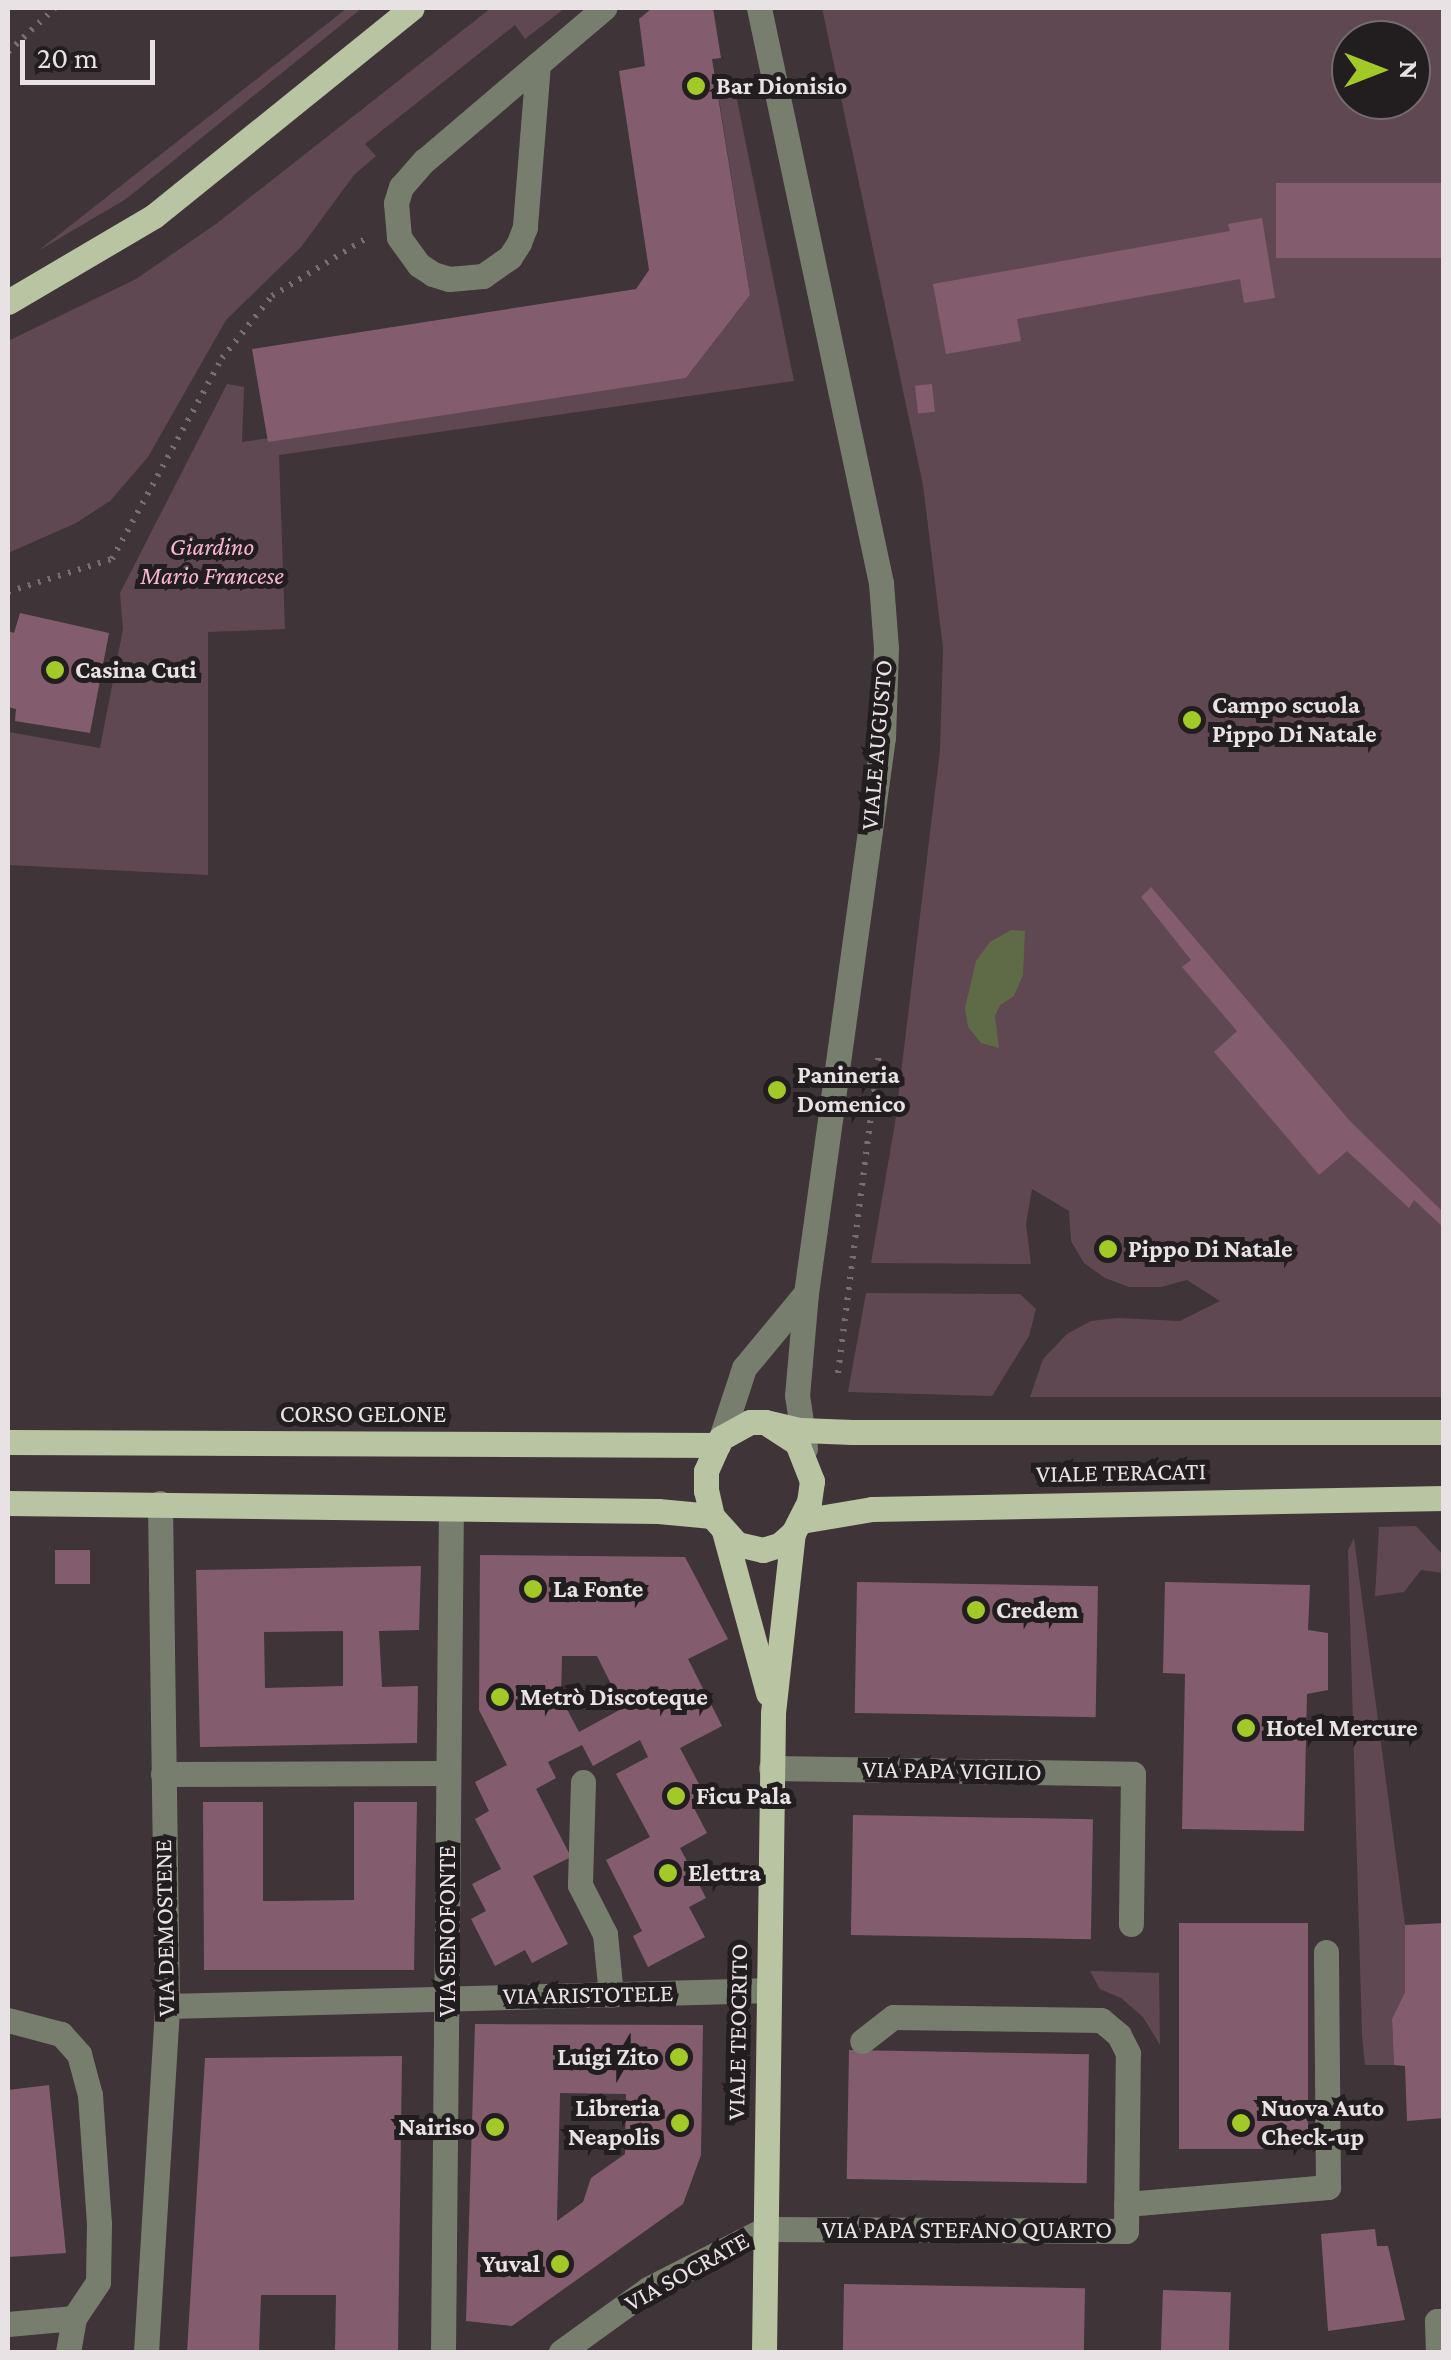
<!DOCTYPE html>
<html>
<head>
<meta charset="utf-8">
<style>
  body { margin:0 }
  #map { position:relative; width:1451px; height:2360px; overflow:hidden; background:#3f3438; font-family:"Crimson Pro",serif }
  div>[style] { position:absolute }
  [style*='--x'] { left:calc(var(--x)*1px); top:calc(var(--y)*1px); width:calc(var(--w)*1px); rotate:calc(var(--a)*1deg) }
  .green>* { inset:0; background:#5f4852 }
  .water>* { inset:0; background:#5f6b47 }
  .building>* { inset:0; background:#835d6e; transform-origin:0 0 }
  .path>* { height:6px; margin-top:-3px; transform-origin:0; background:repeating-linear-gradient(90deg,#786e72 0 2.5px,transparent 0 10.5px) }
  .minor>* { height:25px; margin:-12.5px; padding:0 12.5px; transform-origin:12.5px; border-radius:12.5px; background:#787e6e }
  .major>* { height:25px; margin:-12.5px; padding:0 12.5px; transform-origin:12.5px; border-radius:12.5px; background:#b8c4a2 }
  .dots>* { width:28px; height:28px; translate:-50% -50%; box-sizing:border-box; border:5px solid #221d1f; border-radius:50% }
  span { translate:-50% -50%; white-space:nowrap; text-align:center; line-height:1.15; -webkit-text-stroke:10px #221d1f; paint-order:stroke }
  .poi-label { font-size:25px; color:#e9e2e5; font-weight:700 }
  .left { translate:0 -50%; text-align:left }
  .right { translate:-100% -50%; text-align:right }
  .park-label { font-size:25px; color:#f9b6d3; font-style:italic }
  .street-label { font-size:25px; color:#e9e2e5 }
  .frame { position:absolute; inset:0; border:10px solid #e9e2e5; pointer-events:none }
  .north { position:absolute; left:1331px; top:20px; width:100px; height:100px; box-sizing:border-box; background:#221d1f; border:2px solid #726c6e; border-radius:50%; rotate:90deg; font-size:28px; font-weight:700; line-height:40px; text-align:center; color:#e9e2e5 }
  .north::after { content:''; display:block; margin:auto; width:35px; height:45px; background:#a2c928; clip-path:polygon(50% 0,100% 100%,50% 72%,0 100%) }
  .scale { position:absolute; left:20px; top:40px; width:135px; height:45px; box-sizing:border-box; border:5px solid #e9e2e5; border-top:0; padding-left:12px; font-size:30px; line-height:35px; white-space:nowrap; color:#e9e2e5; -webkit-text-stroke:8px #221d1f; paint-order:stroke }
</style>
</head>
<body>
<div id="map">
  <div class="green">
    <i style="clip-path:polygon(347px 8px,362px 8px,126px 199px,38px 251px)"></i>
    <i style="clip-path:polygon(491px 8px,565px 8px,525px 39px,515px 25px,365px 144px,376px 156px,354px 175px,301px 247px,226px 320px,148px 457px,110px 501px,76px 523px,8px 553px,8px 341px,136px 279px,216px 224px)"></i>
    <i style="clip-path:polygon(evenodd,822px 8px,1443px 8px,1443px 1397px,1030px 1397px,1043px 1359px,1067px 1334px,1091px 1321px,1117px 1318px,1180px 1321px,1220px 1301px,1187px 1280px,1161px 1287px,1129px 1287px,1105px 1278px,1084px 1263px,1071px 1241px,1069px 1211px,1032px 1189px,1026px 1224px,1031px 1264px,871px 1263px,895px 1123px,940px 750px,943px 648px,923px 485px,822px 8px,1351px 40px,1411px 40px,1411px 100px,1351px 100px,1351px 40px)"></i>
    <i style="clip-path:polygon(718px 93px,736px 95px,794px 381px,279px 455px,285px 629px,208px 632px,208px 875px,8px 865px,8px 732px,100px 748px,123px 629px,120px 593px,227px 384px,244px 387px,242px 442px,686px 378px,750px 295px)"></i>
    <i style="clip-path:polygon(866px 1293px,1020px 1294px,1036px 1309px,1029px 1336px,992px 1396px,848px 1392px)"></i>
    <i style="clip-path:polygon(1416px 1526px,1443px 1555px,1443px 1573px,1421px 1570px,1404px 1592px,1375px 1596px,1379px 1527px)"></i>
    <i style="clip-path:polygon(1354px 1538px,1405px 1925px,1405px 1992px,1392px 2019px,1394px 2065px,1365px 2065px,1362px 2035px,1348px 1550px)"></i>
    <i style="clip-path:polygon(1090px 1971px,1159px 1973px,1160px 2045px,1143px 2017px,1121px 1998px,1100px 1989px)"></i>
  </div>
  <div class="water">
    <i style="clip-path:polygon(1011px 930px,1025px 931px,1023px 975px,1014px 996px,1000px 1005px,995px 1016px,999px 1048px,981px 1043px,968px 1027px,965px 1008px,976px 961px,990px 942px)"></i>
  </div>
  <div class="building">
    <i style="clip-path:polygon(652px 8px,713px 8px,721px 58px,712px 59px,750px 295px,686px 378px,268px 442px,252px 349px,636px 289px,649px 270px,619px 71px,645px 66px,639px 19px)"></i>
    <i style="left:1444px;top:183px;width:75px;height:168px;rotate:90deg"></i>
    <i style="clip-path:polygon(1262px 218px,1275px 298px,1244px 303px,1240px 279px,1017px 319px,1021px 341px,946px 354px,933px 284px,1230px 231px,1228px 224px)"></i>
    <i style="left:932px;top:384px;width:28px;height:17px;rotate:84deg"></i>
    <i style="clip-path:polygon(20px 613px,109px 633px,90px 733px,15px 721px,16px 709px,8px 707px,8px 631px,14px 633px)"></i>
    <i style="clip-path:polygon(1151px 887px,1349px 1120px,1444px 1213px,1444px 1228px,1414px 1200px,1409px 1208px,1347px 1151px,1319px 1175px,1214px 1052px,1237px 1031px,1182px 967px,1191px 960px,1141px 897px)"></i>
    <i style="left:55px;top:1550px;width:35px;height:34px"></i>
    <i style="clip-path:polygon(evenodd,480px 1555px,685px 1557px,728px 1639px,688px 1659px,722px 1726px,680px 1748px,708px 1801px,694px 1808px,707px 1833px,680px 1848px,706px 1898px,689px 1907px,705px 1937px,648px 1967px,633px 1936px,642px 1931px,606px 1860px,650px 1837px,616px 1774px,648px 1757px,640px 1740px,593px 1766px,582px 1745px,548px 1762px,556px 1778px,536px 1789px,571px 1857px,533px 1876px,568px 1944px,532px 1963px,525px 1950px,495px 1966px,471px 1919px,486px 1911px,472px 1884px,501px 1869px,475px 1819px,489px 1811px,475px 1782px,507px 1765px,479px 1710px,480px 1555px,562px 1656px,597px 1656px,623px 1708px,579px 1732px,561px 1698px,562px 1656px)"></i>
    <i style="clip-path:polygon(evenodd,421px 1566px,419px 1630px,379px 1631px,382px 1687px,418px 1686px,417px 1743px,200px 1747px,196px 1570px,421px 1566px,343px 1631px,343px 1686px,265px 1688px,264px 1632px,343px 1631px)"></i>
    <i style="left:857px;top:1582px;width:241px;height:131px;rotate:1deg"></i>
    <i style="clip-path:polygon(1165px 1582px,1310px 1585px,1308px 1630px,1328px 1633px,1328px 1690px,1307px 1694px,1304px 1831px,1182px 1829px,1185px 1674px,1163px 1673px)"></i>
    <i style="clip-path:polygon(203px 1802px,263px 1802px,263px 1901px,276px 1901px,354px 1900px,354px 1802px,417px 1802px,414px 1970px,204px 1970px)"></i>
    <i style="left:853px;top:1815px;width:240px;height:120px;rotate:1deg"></i>
    <i style="left:1179px;top:1923px;width:129px;height:226px"></i>
    <i style="clip-path:polygon(1444px 1923px,1444px 2118px,1407px 2121px,1405px 2066px,1394px 2065px,1392px 2019px,1405px 1992px,1405px 1925px)"></i>
    <i style="clip-path:polygon(evenodd,475px 2024px,703px 2025px,701px 2155px,683px 2204px,512px 2326px,466px 2321px,475px 2024px,560px 2093px,626px 2094px,625px 2154px,591px 2178px,583px 2202px,557px 2221px,560px 2093px)"></i>
    <i style="left:849px;top:2050px;width:240px;height:129px;rotate:1deg"></i>
    <i style="clip-path:polygon(402px 2056px,398px 2352px,335px 2352px,336px 2295px,261px 2295px,259px 2352px,187px 2352px,205px 2058px)"></i>
    <i style="clip-path:polygon(49px 2085px,66px 2253px,8px 2257px,8px 2090px)"></i>
    <i style="clip-path:polygon(1375px 2229px,1377px 2246px,1388px 2246px,1405px 2320px,1328px 2331px,1321px 2234px)"></i>
    <i style="left:844px;top:2284px;width:241px;height:68px;rotate:1deg"></i>
    <i style="left:1163px;top:2290px;width:68px;height:62px;rotate:2deg"></i>
  </div>
  <div class="path">
    <i style="--x:8;--y:52;--w:64;--a:-43.1"></i>
    <i style="--x:8;--y:592;--w:109;--a:-17.6"></i>
    <i style="--x:112;--y:559;--w:229;--a:-61.3"></i>
    <i style="--x:222;--y:358;--w:80;--a:-51.1"></i>
    <i style="--x:272;--y:296;--w:109;--a:-31.5"></i>
    <i style="--x:838;--y:1373;--w:322;--a:-82.7"></i>
  </div>
  <div class="minor">
    <i style="--x:759;--y:8;--w:588;--a:78.02"></i>
    <i style="--x:881;--y:583;--w:65;--a:85.6"></i>
    <i style="--x:886;--y:648;--w:89;--a:91.9"></i>
    <i style="--x:883;--y:737;--w:561;--a:97.88"></i>
    <i style="--x:806;--y:1293;--w:102;--a:95"></i>
    <i style="--x:797;--y:1395;--w:54;--a:81.4"></i>
    <i style="--x:538;--y:64;--w:164;--a:94.6"></i>
    <i style="--x:525;--y:227;--w:17;--a:111"></i>
    <i style="--x:519;--y:243;--w:17;--a:123"></i>
    <i style="--x:510;--y:257;--w:33;--a:145"></i>
    <i style="--x:483;--y:276;--w:34;--a:175"></i>
    <i style="--x:449;--y:279;--w:17;--a:-163"></i>
    <i style="--x:433;--y:274;--w:17;--a:-147"></i>
    <i style="--x:419;--y:265;--w:34;--a:-126"></i>
    <i style="--x:399;--y:237;--w:34;--a:-95"></i>
    <i style="--x:396;--y:203;--w:17;--a:-73"></i>
    <i style="--x:401;--y:187;--w:35;--a:-49"></i>
    <i style="--x:424;--y:161;--w:150;--a:-40.4"></i>
    <i style="--x:538;--y:64;--w:87;--a:-40.3"></i>
    <i style="--x:721;--y:1438;--w:74;--a:-71.8"></i>
    <i style="--x:744;--y:1368;--w:97;--a:-50.4"></i>
    <i style="--x:771;--y:1768;--w:362;--a:0.9"></i>
    <i style="--x:1133;--y:1774;--w:150;--a:90.8"></i>
    <i style="--x:163;--y:1774;--w:285;--a:-0.2"></i>
    <i style="--x:583;--y:1782;--w:103;--a:91.7"></i>
    <i style="--x:580;--y:1885;--w:55;--a:63"></i>
    <i style="--x:605;--y:1934;--w:61;--a:84.4"></i>
    <i style="--x:167;--y:2006;--w:601;--a:-1.52"></i>
    <i style="--x:8;--y:2020;--w:55;--a:14.8"></i>
    <i style="--x:61;--y:2034;--w:27;--a:48"></i>
    <i style="--x:79;--y:2054;--w:42;--a:75"></i>
    <i style="--x:90;--y:2095;--w:129;--a:86"></i>
    <i style="--x:99;--y:2224;--w:58;--a:91"></i>
    <i style="--x:98;--y:2282;--w:43;--a:123.7"></i>
    <i style="--x:74;--y:2318;--w:35;--a:100"></i>
    <i style="--x:1126;--y:2204;--w:203;--a:-4.8"></i>
    <i style="--x:1328;--y:2187;--w:235;--a:-90.5"></i>
    <i style="--x:8;--y:2324;--w:66;--a:-5.2"></i>
    <i style="--x:146;--y:2352;--w:347;--a:-86.5"></i>
    <i style="--x:167;--y:2006;--w:503;--a:-90.8"></i>
    <i style="--x:443;--y:2352;--w:843;--a:-89.46"></i>
    <i style="--x:561;--y:2352;--w:107;--a:-35.9"></i>
    <i style="--x:648;--y:2289;--w:131;--a:-27.1"></i>
    <i style="--x:765;--y:2229;--w:361;--a:0.3"></i>
    <i style="--x:1126;--y:2231;--w:178;--a:-89.4"></i>
    <i style="--x:1128;--y:2053;--w:20;--a:-117"></i>
    <i style="--x:1119;--y:2035;--w:23;--a:-140"></i>
    <i style="--x:1101;--y:2020;--w:208;--a:-179.2"></i>
    <i style="--x:893;--y:2017;--w:39;--a:142"></i>
    <i style="--x:1438;--y:2352;--w:31;--a:-92"></i>
    <i style="--x:1437;--y:2321;--w:7;--a:0"></i>
  </div>
  <div class="major">
    <i style="--x:8;--y:302;--w:169;--a:-30.5"></i>
    <i style="--x:154;--y:216;--w:331;--a:-38.9"></i>
    <i style="--x:765;--y:1422;--w:38;--a:33"></i>
    <i style="--x:797;--y:1443;--w:41;--a:68.5"></i>
    <i style="--x:812;--y:1481;--w:21;--a:98"></i>
    <i style="--x:809;--y:1502;--w:35;--a:117"></i>
    <i style="--x:793;--y:1533;--w:18;--a:139"></i>
    <i style="--x:779;--y:1545;--w:17;--a:163"></i>
    <i style="--x:763;--y:1550;--w:27;--a:-167"></i>
    <i style="--x:737;--y:1544;--w:38;--a:-132"></i>
    <i style="--x:712;--y:1516;--w:26;--a:-103"></i>
    <i style="--x:706;--y:1491;--w:20;--a:-90"></i>
    <i style="--x:706;--y:1471;--w:36;--a:-66"></i>
    <i style="--x:721;--y:1438;--w:33;--a:-29"></i>
    <i style="--x:750;--y:1422;--w:15;--a:0"></i>
    <i style="--x:765;--y:1422;--w:37;--a:13"></i>
    <i style="--x:801;--y:1430;--w:51;--a:2.2"></i>
    <i style="--x:852;--y:1432;--w:592;--a:0"></i>
    <i style="--x:8;--y:1442;--w:710;--a:0.24"></i>
    <i style="--x:8;--y:1503;--w:650;--a:0.71"></i>
    <i style="--x:658;--y:1511;--w:54;--a:5.3"></i>
    <i style="--x:801;--y:1521;--w:72;--a:-9.6"></i>
    <i style="--x:872;--y:1509;--w:572;--a:-1.1"></i>
    <i style="--x:724;--y:1531;--w:168;--a:74.8"></i>
    <i style="--x:764;--y:2352;--w:639;--a:-89.19"></i>
    <i style="--x:773;--y:1713;--w:181;--a:-83.7"></i>
  </div>
  <div class="dots">
    <i style="left:696px;top:86px;background:#a2c928"></i>
    <i style="left:55px;top:670px;background:#a2c928"></i>
    <i style="left:1192px;top:720px;background:#a2c928"></i>
    <i style="left:777px;top:1090px;background:#a2c928"></i>
    <i style="left:1108px;top:1249px;background:#a2c928"></i>
    <i style="left:533px;top:1589px;background:#a2c928"></i>
    <i style="left:976px;top:1610px;background:#a2c928"></i>
    <i style="left:500px;top:1697px;background:#a2c928"></i>
    <i style="left:1246px;top:1728px;background:#a2c928"></i>
    <i style="left:676px;top:1796px;background:#a2c928"></i>
    <i style="left:668px;top:1873px;background:#a2c928"></i>
    <i style="left:679px;top:2057px;background:#a2c928"></i>
    <i style="left:680px;top:2123px;background:#a2c928"></i>
    <i style="left:1241px;top:2123px;background:#a2c928"></i>
    <i style="left:495px;top:2127px;background:#a2c928"></i>
    <i style="left:560px;top:2264px;background:#a2c928"></i>
  </div>
  <div class="poi-label">
    <span class="left" style="left:716px;top:86px">Bar Dionisio</span>
    <span class="left" style="left:75px;top:670px">Casina Cuti</span>
    <span class="left" style="left:1212px;top:720px">Campo scuola<br>Pippo Di Natale</span>
    <span class="left" style="left:797px;top:1090px">Panineria<br>Domenico</span>
    <span class="left" style="left:1128px;top:1249px">Pippo Di Natale</span>
    <span class="left" style="left:553px;top:1589px">La Fonte</span>
    <span class="left" style="left:996px;top:1610px">Credem</span>
    <span class="left" style="left:520px;top:1697px">Metrò Discoteque</span>
    <span class="left" style="left:1266px;top:1728px">Hotel Mercure</span>
    <span class="left" style="left:696px;top:1796px">Ficu Pala</span>
    <span class="left" style="left:688px;top:1873px">Elettra</span>
    <span class="right" style="left:659px;top:2057px">Luigi Zito</span>
    <span class="right" style="left:660px;top:2123px">Libreria<br>Neapolis</span>
    <span class="left" style="left:1261px;top:2123px">Nuova Auto<br>Check-up</span>
    <span class="right" style="left:475px;top:2127px">Nairiso</span>
    <span class="right" style="left:540px;top:2264px">Yuval</span>
  </div>
  <div class="park-label">
    <span style="left:212px;top:562px">Giardino<br>Mario Francese</span>
  </div>
  <div class="street-label">
    <span style="left:877px;top:745px;rotate:-85deg">VIALE AUGUSTO</span>
    <span style="left:363px;top:1414px">CORSO GELONE</span>
    <span style="left:1121px;top:1473px;rotate:-1deg">VIALE TERACATI</span>
    <span style="left:952px;top:1771px;rotate:1deg">VIA PAPA VIGILIO</span>
    <span style="left:165px;top:1928px;rotate:-91deg">VIA DEMOSTENE</span>
    <span style="left:447px;top:1931px;rotate:-90deg">VIA SENOFONTE</span>
    <span style="left:588px;top:1995px;rotate:-1deg">VIA ARISTOTELE</span>
    <span style="left:738px;top:2032px;rotate:-89deg">VIALE TEOCRITO</span>
    <span style="left:967px;top:2230px">VIA PAPA STEFANO QUARTO</span>
    <span style="left:687px;top:2272px;rotate:-29deg">VIA SOCRATE</span>
  </div>
  <div class="frame"></div>
  <div class="north">N</div>
  <div class="scale">20 m</div>
</div>
</body>
</html>
